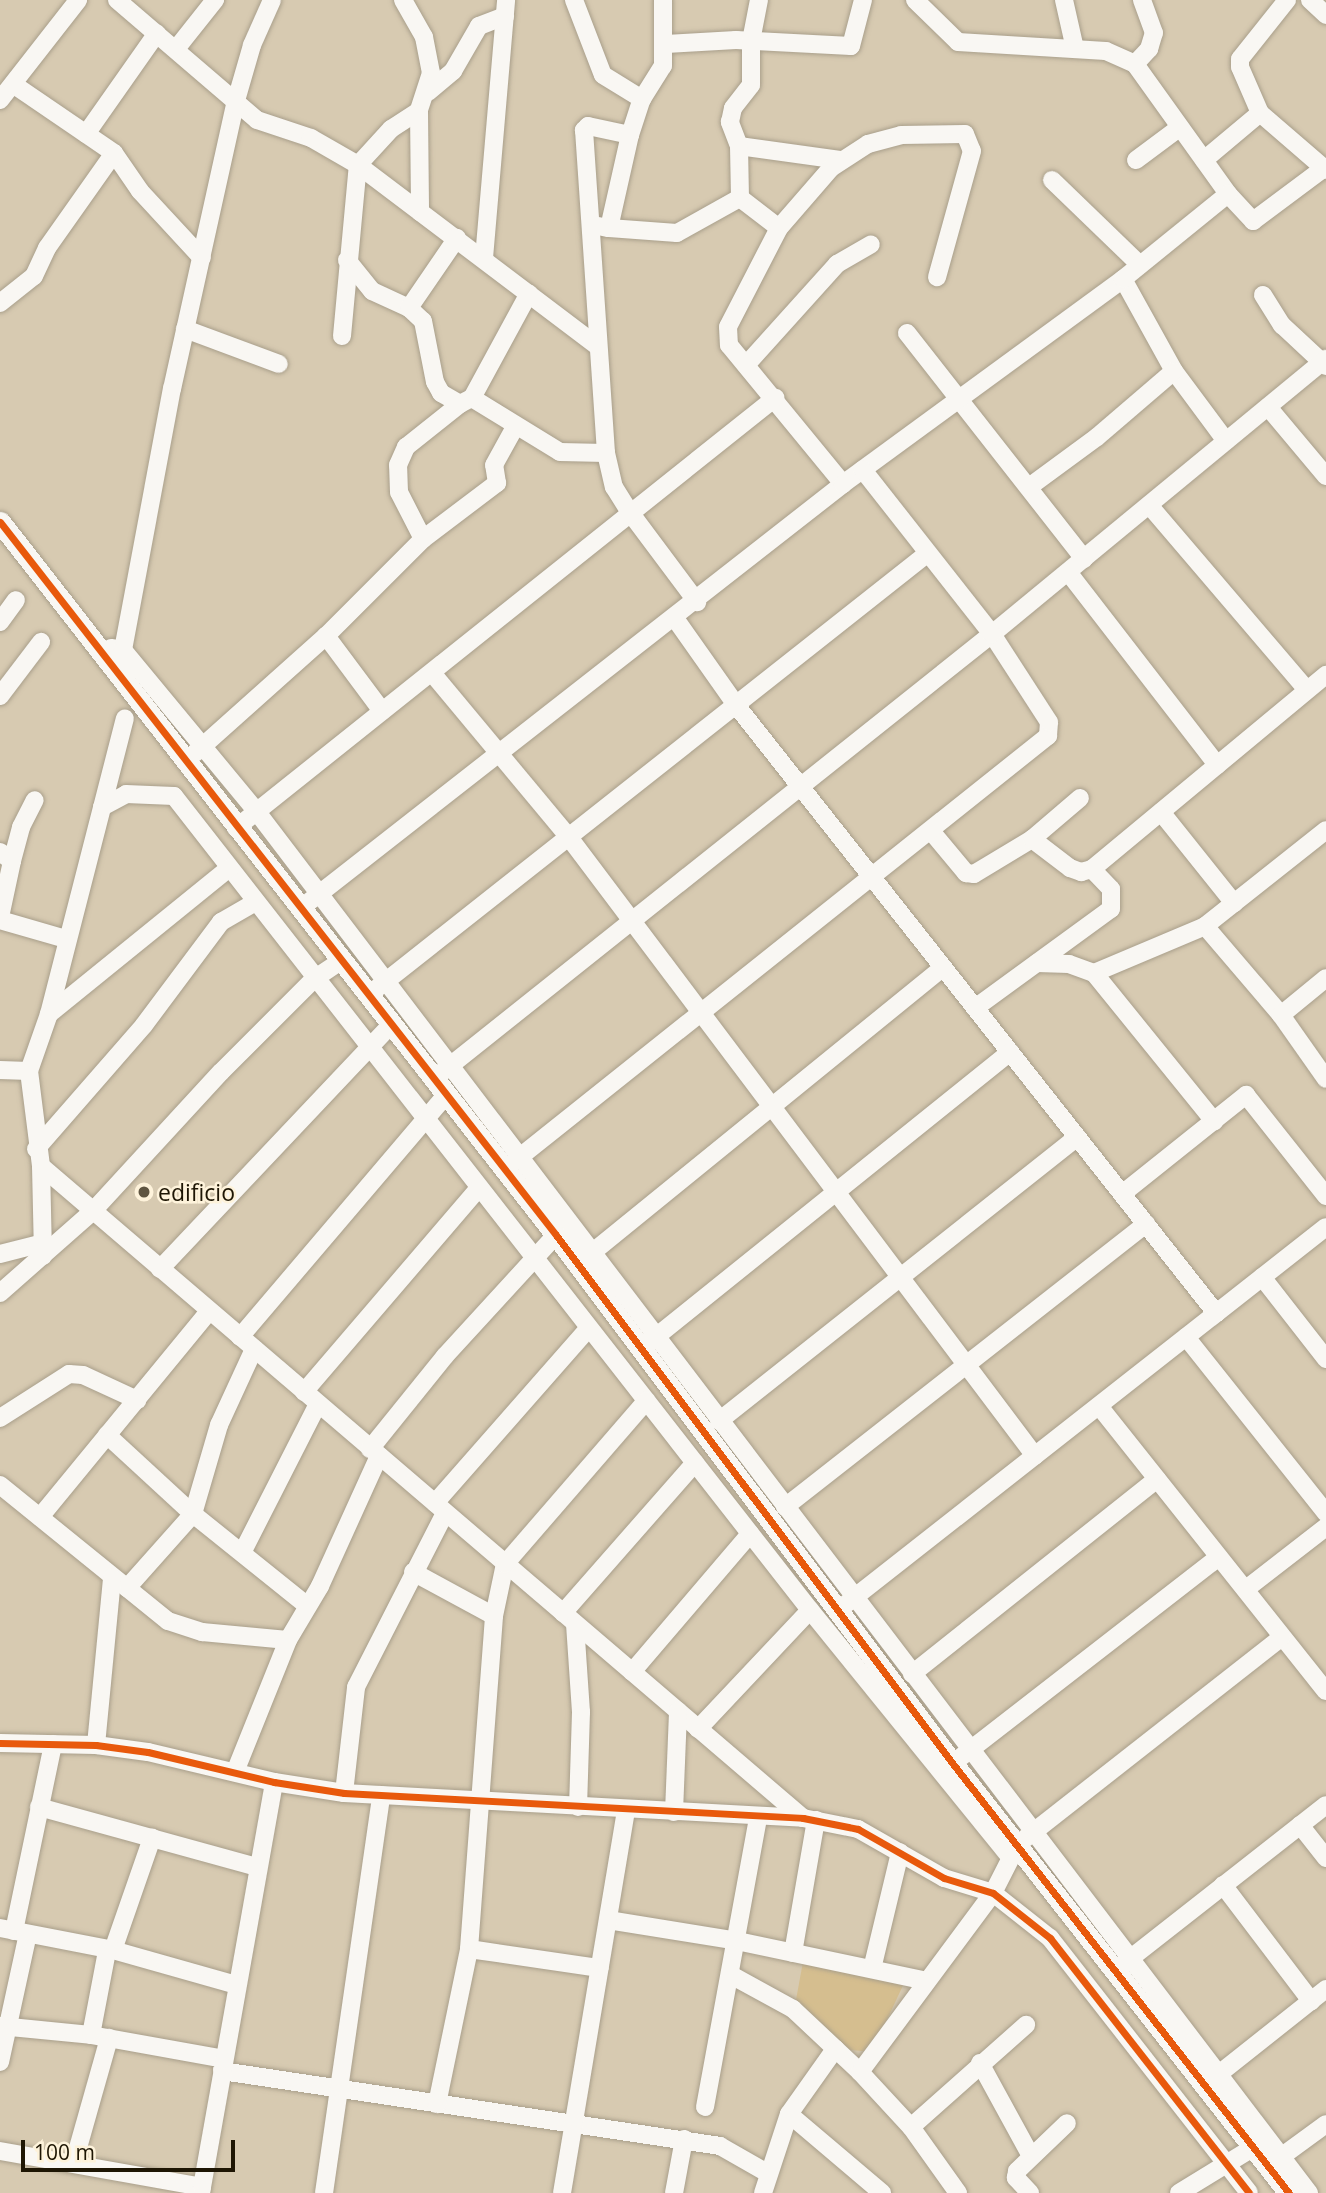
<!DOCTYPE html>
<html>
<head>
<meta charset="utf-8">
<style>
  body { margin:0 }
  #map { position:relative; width:1326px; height:2193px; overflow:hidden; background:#d7cab1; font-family:"Open Sans",sans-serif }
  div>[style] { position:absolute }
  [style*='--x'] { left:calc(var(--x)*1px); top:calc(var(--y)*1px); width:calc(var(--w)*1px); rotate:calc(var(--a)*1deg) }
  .green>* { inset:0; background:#d5be8f }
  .roads { filter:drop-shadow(0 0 2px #a99f8b) drop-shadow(0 0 2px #a99f8b) }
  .minor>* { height:18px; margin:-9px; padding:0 9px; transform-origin:9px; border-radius:9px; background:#f9f7f3 }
  .tertiary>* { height:21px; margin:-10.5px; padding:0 10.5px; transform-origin:10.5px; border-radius:10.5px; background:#f9f7f3 }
  .cycleway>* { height:7px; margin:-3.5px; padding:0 3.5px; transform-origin:3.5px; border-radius:3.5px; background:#e8590c }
  .dots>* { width:19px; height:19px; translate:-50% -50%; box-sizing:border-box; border:4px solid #fef3db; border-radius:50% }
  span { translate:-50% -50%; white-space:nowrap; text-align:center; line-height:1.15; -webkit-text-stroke:5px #fef3db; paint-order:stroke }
  .poi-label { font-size:23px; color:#1e1604 }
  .left { translate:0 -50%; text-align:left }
  .scale { position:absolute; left:21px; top:2140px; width:214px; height:32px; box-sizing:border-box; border:4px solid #1e1604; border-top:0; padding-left:9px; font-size:21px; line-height:24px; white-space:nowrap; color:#1e1604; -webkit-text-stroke:5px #fef3db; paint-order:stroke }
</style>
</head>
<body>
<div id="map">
  <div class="green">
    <i style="clip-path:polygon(803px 1962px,905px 1981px,872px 2052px,841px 2049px,795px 2005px)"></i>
  </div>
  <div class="roads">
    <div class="minor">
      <i style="--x:117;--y:0;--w:184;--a:40.6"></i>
      <i style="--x:257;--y:120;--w:57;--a:18.4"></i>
      <i style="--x:311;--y:138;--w:54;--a:29.9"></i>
      <i style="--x:358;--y:165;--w:298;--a:37.1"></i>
      <i style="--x:403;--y:0;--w:43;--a:60.4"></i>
      <i style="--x:424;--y:37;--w:37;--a:79"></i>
      <i style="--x:431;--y:73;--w:40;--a:108"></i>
      <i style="--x:419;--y:111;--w:101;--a:89.4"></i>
      <i style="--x:574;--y:0;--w:80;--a:68.9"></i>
      <i style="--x:603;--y:75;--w:46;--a:31.6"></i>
      <i style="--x:915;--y:0;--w:60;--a:44.3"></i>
      <i style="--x:958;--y:42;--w:148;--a:3.5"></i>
      <i style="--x:1106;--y:51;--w:32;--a:24"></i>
      <i style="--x:1135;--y:64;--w:160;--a:54.4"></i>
      <i style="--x:1228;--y:194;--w:37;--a:47"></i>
      <i style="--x:1253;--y:221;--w:89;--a:-36.7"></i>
      <i style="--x:1064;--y:0;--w:50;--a:77.3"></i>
      <i style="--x:1287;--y:0;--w:75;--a:128.5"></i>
      <i style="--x:1240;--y:59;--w:8;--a:90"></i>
      <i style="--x:1240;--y:67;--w:50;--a:66.5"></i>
      <i style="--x:1260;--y:113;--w:87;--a:40.8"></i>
      <i style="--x:1310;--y:0;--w:22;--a:43"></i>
      <i style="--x:666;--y:44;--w:70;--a:-3.3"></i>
      <i style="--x:736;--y:40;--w:115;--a:3"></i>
      <i style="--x:851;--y:46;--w:48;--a:-75.4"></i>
      <i style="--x:176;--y:49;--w:63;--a:-51.5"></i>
      <i style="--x:1135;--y:64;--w:21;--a:-47"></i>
      <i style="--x:1149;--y:49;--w:17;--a:-73"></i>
      <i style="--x:1154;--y:33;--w:35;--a:-110"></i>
      <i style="--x:428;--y:92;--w:33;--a:-40"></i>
      <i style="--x:453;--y:71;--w:52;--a:-60"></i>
      <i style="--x:479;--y:26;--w:28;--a:-21"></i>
      <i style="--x:0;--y:100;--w:127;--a:-52"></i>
      <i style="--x:86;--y:134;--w:123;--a:-54.9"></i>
      <i style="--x:630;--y:135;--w:43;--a:-167.9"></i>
      <i style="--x:588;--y:126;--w:6;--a:135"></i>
      <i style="--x:584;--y:130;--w:324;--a:86.1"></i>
      <i style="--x:606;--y:453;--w:35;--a:77"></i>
      <i style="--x:614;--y:487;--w:28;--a:58"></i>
      <i style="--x:629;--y:511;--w:114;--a:53.2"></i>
      <i style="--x:739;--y:146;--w:102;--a:7.9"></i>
      <i style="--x:114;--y:153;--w:46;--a:55.6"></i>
      <i style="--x:140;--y:191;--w:91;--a:47.2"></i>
      <i style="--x:1136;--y:160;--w:54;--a:-36.7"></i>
      <i style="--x:1204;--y:160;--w:73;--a:-40"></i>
      <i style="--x:1052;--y:180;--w:122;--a:44"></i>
      <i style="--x:740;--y:198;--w:49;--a:37.6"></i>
      <i style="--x:779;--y:228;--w:111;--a:117.3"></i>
      <i style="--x:728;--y:327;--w:18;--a:87"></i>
      <i style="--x:729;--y:345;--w:180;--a:50.6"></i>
      <i style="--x:740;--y:198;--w:52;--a:-91.1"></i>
      <i style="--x:739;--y:146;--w:26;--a:-111"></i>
      <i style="--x:730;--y:122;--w:14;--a:-78"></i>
      <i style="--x:733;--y:108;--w:29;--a:-52"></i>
      <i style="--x:751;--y:85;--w:44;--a:-90"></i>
      <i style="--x:751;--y:41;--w:42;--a:-79"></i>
      <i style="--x:593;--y:225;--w:16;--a:11"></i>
      <i style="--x:609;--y:228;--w:95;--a:-77.3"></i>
      <i style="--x:630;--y:135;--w:38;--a:-72"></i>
      <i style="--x:642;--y:99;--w:39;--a:-58"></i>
      <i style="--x:663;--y:66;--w:66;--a:-90"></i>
      <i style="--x:609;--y:228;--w:68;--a:4.2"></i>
      <i style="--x:677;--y:233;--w:72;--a:-29.1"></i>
      <i style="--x:779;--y:228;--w:79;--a:-49.1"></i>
      <i style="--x:831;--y:168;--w:44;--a:-33"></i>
      <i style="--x:868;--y:144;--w:34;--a:-15"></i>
      <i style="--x:901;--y:135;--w:64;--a:-0.9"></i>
      <i style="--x:965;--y:134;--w:18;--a:68"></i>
      <i style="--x:972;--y:151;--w:131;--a:105.5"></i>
      <i style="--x:484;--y:258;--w:259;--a:-85.1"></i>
      <i style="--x:347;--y:260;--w:40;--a:51"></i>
      <i style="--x:372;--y:291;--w:41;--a:24.7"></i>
      <i style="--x:409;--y:308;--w:85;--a:-55.6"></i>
      <i style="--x:1123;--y:279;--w:105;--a:61"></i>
      <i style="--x:1174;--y:371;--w:87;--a:53.4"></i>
      <i style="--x:1263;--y:295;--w:36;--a:58"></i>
      <i style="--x:1282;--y:325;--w:60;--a:43"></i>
      <i style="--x:0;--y:303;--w:43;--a:-38.5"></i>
      <i style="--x:34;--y:276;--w:31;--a:-65"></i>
      <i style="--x:47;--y:248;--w:116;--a:-54.8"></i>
      <i style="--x:114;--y:153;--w:122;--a:-145.7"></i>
      <i style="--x:409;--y:308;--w:19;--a:43"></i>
      <i style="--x:423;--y:321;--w:62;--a:78.9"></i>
      <i style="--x:435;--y:382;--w:13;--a:61"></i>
      <i style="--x:441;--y:393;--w:22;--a:30"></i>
      <i style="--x:460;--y:404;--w:13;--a:-27"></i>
      <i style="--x:472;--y:398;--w:103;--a:31.5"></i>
      <i style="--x:560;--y:452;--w:46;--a:1.2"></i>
      <i style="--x:185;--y:329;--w:100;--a:20.4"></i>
      <i style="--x:907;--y:333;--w:287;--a:51.9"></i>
      <i style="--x:342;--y:336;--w:172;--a:-84.7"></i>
      <i style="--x:358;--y:165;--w:49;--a:-47.5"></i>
      <i style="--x:391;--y:129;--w:33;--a:-33"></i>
      <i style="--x:747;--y:364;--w:135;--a:-48"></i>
      <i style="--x:837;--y:264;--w:39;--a:-30"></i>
      <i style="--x:472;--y:398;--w:119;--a:-61.5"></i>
      <i style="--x:1268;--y:407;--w:90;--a:50"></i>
      <i style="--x:1029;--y:487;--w:84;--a:-36.3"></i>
      <i style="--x:1097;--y:437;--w:101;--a:-40.6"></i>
      <i style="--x:1149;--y:505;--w:243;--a:49.5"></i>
      <i style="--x:423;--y:539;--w:53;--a:-117.1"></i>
      <i style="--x:399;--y:492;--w:27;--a:-92"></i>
      <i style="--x:398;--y:465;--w:20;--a:-66"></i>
      <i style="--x:406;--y:447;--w:69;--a:-38.5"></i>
      <i style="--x:1068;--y:572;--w:244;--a:52.3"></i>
      <i style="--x:674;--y:617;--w:108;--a:54.8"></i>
      <i style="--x:736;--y:705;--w:775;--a:51.71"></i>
      <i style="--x:0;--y:622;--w:27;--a:-54"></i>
      <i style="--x:111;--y:648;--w:12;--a:9"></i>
      <i style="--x:123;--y:650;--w:266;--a:-79.4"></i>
      <i style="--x:172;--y:389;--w:292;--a:-77.5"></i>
      <i style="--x:235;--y:104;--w:61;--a:-73.9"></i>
      <i style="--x:252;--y:45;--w:49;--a:-66"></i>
      <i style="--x:123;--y:650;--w:210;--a:50.4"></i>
      <i style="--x:257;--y:812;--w:1736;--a:52.7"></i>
      <i style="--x:432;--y:673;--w:212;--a:50.2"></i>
      <i style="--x:568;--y:836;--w:776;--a:53.01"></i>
      <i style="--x:0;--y:696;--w:68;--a:-52.8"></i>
      <i style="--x:382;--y:711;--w:94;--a:-126.7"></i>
      <i style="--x:326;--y:636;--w:137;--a:-45"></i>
      <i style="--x:423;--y:539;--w:93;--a:-37.1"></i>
      <i style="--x:497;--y:483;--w:18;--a:-99"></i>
      <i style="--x:494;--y:465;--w:43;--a:-61.1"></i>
      <i style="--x:195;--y:753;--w:176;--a:-41.8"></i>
      <i style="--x:102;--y:807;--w:27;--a:-28"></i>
      <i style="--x:126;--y:794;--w:48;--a:2.4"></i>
      <i style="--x:174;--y:796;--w:1033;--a:52"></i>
      <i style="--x:810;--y:1610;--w:318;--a:51"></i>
      <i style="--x:1161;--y:812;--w:117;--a:51.3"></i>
      <i style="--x:236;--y:828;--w:690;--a:-38.58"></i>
      <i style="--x:931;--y:831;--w:55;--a:50.2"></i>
      <i style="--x:966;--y:873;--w:8;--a:7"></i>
      <i style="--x:974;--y:874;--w:68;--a:-31.1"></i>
      <i style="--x:1032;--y:839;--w:48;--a:37.3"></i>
      <i style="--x:1070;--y:868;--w:12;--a:20"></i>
      <i style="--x:1081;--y:872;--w:11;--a:-15"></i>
      <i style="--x:1092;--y:869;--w:304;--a:-39.7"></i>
      <i style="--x:1032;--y:839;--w:63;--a:-40.5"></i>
      <i style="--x:0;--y:852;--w:15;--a:37"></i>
      <i style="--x:12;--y:861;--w:35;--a:-75"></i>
      <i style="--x:21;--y:827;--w:30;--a:-63"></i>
      <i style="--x:310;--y:901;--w:677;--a:-38.04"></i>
      <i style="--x:843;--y:484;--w:347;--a:-36.2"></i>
      <i style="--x:1123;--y:279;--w:135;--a:-39"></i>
      <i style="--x:0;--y:917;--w:57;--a:-77.9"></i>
      <i style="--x:0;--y:920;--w:69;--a:16.1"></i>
      <i style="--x:1205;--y:926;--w:117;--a:49.5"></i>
      <i style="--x:1281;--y:1015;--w:78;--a:54.9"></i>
      <i style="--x:1037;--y:963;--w:32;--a:2"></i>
      <i style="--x:1069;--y:964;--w:27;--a:20"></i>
      <i style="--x:1094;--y:973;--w:191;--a:51"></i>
      <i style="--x:1094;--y:973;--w:121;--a:-22.9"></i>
      <i style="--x:1205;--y:926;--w:154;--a:-38.4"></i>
      <i style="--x:376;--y:989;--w:703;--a:-38.3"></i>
      <i style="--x:975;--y:1008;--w:168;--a:-36.1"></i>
      <i style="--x:1111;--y:909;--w:20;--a:-90"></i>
      <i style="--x:1111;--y:889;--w:28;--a:-134"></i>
      <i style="--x:49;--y:1014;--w:232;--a:-39"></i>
      <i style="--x:1281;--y:1015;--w:58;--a:-39.4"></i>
      <i style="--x:0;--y:1070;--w:29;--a:2"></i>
      <i style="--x:29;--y:1071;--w:96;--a:82.8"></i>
      <i style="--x:41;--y:1166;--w:90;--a:88.7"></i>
      <i style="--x:29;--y:1071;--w:60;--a:-70.7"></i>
      <i style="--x:49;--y:1014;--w:305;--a:-75.6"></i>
      <i style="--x:441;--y:1073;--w:705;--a:-38.55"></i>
      <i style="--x:992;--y:634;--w:433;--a:-39.5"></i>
      <i style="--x:36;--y:1149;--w:164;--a:-48.9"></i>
      <i style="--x:144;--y:1025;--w:129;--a:-53.2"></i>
      <i style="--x:221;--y:922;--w:39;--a:-30"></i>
      <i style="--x:511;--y:1164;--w:687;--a:-38.56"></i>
      <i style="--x:1048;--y:736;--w:14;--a:-86"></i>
      <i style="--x:1049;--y:722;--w:105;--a:-122.9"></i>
      <i style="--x:992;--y:634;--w:209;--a:-128.2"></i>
      <i style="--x:41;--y:1166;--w:1003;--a:40.55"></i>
      <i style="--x:1122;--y:1194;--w:159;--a:-38.6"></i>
      <i style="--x:1246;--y:1095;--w:129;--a:51.6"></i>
      <i style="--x:0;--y:1254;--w:44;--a:-14.3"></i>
      <i style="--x:583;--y:1260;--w:464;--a:-39.1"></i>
      <i style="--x:160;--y:1269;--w:336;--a:-46.6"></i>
      <i style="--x:1262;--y:1277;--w:104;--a:52"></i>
      <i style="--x:0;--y:1293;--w:124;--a:-41.4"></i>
      <i style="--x:93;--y:1211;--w:189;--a:-47.4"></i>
      <i style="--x:221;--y:1072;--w:132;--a:-45"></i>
      <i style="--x:314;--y:979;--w:32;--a:-34"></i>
      <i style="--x:240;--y:1337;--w:319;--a:-49.6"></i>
      <i style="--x:1186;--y:1337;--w:225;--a:51.5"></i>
      <i style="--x:647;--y:1344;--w:466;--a:-38.8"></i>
      <i style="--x:304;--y:1392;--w:269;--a:-49.4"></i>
      <i style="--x:1099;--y:1406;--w:364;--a:51.5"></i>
      <i style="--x:0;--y:1418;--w:82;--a:-32.5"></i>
      <i style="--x:69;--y:1374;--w:14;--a:4"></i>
      <i style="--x:83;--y:1375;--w:60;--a:24.8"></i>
      <i style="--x:719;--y:1421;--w:457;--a:-38.4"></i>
      <i style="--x:107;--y:1435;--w:117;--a:42.6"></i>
      <i style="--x:193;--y:1514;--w:145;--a:38.8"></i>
      <i style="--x:370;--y:1449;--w:119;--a:-51.1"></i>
      <i style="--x:445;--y:1356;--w:164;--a:-47.5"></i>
      <i style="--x:0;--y:1485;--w:216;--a:39"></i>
      <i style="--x:168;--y:1621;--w:36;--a:18"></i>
      <i style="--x:202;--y:1632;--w:86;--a:5.3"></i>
      <i style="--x:435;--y:1503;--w:233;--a:-48.7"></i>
      <i style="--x:785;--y:1507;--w:459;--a:-38.1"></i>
      <i style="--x:40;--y:1517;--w:266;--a:-50.6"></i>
      <i style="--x:243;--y:1551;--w:165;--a:-63"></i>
      <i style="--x:413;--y:1572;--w:92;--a:28.5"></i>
      <i style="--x:127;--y:1588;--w:99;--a:-48.3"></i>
      <i style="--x:193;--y:1514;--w:93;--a:-73.7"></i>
      <i style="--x:219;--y:1425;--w:84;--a:-65.3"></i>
      <i style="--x:1246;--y:1589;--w:101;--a:-37.8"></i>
      <i style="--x:846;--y:1604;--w:610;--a:-38.15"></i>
      <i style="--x:563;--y:1613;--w:200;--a:-48.7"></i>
      <i style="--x:575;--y:1624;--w:88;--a:86.1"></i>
      <i style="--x:581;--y:1712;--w:95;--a:91.8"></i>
      <i style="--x:632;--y:1672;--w:182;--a:-49.5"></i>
      <i style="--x:912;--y:1674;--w:313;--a:-38.5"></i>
      <i style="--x:698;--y:1729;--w:163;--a:-46.7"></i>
      <i style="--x:0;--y:1743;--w:96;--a:1.2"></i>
      <i style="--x:96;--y:1745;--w:52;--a:7.7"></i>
      <i style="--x:148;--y:1752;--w:130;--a:13.4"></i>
      <i style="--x:274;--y:1782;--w:71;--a:8.9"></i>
      <i style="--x:344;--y:1793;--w:460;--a:3.1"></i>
      <i style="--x:803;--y:1818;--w:56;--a:11.3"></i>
      <i style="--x:858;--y:1829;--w:99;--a:29.7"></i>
      <i style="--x:944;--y:1878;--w:51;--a:17"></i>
      <i style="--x:993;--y:1893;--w:73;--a:38.3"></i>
      <i style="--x:1050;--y:1938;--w:323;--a:52"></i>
      <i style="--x:96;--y:1745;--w:168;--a:-84.5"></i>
      <i style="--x:961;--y:1757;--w:326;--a:-37.8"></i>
      <i style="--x:235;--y:1772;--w:142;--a:-68.1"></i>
      <i style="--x:288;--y:1640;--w:63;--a:-59.3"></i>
      <i style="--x:320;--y:1586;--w:143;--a:-65.6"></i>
      <i style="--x:344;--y:1793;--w:107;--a:-83.5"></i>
      <i style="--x:356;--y:1687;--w:195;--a:-62.9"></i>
      <i style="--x:39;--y:1807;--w:226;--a:15.4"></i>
      <i style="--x:674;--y:1812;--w:101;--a:-87.7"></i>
      <i style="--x:1300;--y:1825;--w:42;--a:51.8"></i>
      <i style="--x:1223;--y:1885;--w:146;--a:52.8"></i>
      <i style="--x:608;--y:1920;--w:131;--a:9.2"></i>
      <i style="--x:737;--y:1941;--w:193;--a:11.9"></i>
      <i style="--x:0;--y:1928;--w:115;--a:11"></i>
      <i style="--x:113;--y:1950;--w:119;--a:-70.8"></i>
      <i style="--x:14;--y:1931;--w:191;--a:-78.2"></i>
      <i style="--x:469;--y:1949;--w:132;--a:8.3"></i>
      <i style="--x:113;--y:1950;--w:129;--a:15.8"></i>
      <i style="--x:793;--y:1953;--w:135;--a:-80.2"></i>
      <i style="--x:1122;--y:1965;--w:259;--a:-38.1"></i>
      <i style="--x:872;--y:1969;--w:120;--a:-76.5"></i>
      <i style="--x:731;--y:1975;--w:71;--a:28.7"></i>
      <i style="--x:793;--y:2009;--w:92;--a:43.2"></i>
      <i style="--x:860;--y:2072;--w:75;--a:47.2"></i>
      <i style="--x:911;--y:2127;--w:81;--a:54.5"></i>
      <i style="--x:0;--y:2026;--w:91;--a:5.6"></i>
      <i style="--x:91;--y:2035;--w:135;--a:10.2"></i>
      <i style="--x:91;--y:2035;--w:86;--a:-79.2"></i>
      <i style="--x:0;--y:2062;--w:131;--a:-77.7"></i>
      <i style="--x:980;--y:2063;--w:106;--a:61.3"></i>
      <i style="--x:222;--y:2071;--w:504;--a:8.56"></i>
      <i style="--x:720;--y:2146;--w:56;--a:29.7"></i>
      <i style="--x:860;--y:2072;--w:223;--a:-53.4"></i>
      <i style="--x:993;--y:1893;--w:55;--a:-63"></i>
      <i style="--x:1018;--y:1844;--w:335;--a:-38.1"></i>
      <i style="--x:1210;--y:2081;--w:148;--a:-38.4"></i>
      <i style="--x:437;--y:2104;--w:158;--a:-78.3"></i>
      <i style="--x:469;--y:1949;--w:334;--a:-85.7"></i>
      <i style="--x:494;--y:1616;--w:53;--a:-78.1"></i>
      <i style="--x:505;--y:1564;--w:216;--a:-49.1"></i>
      <i style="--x:705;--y:2107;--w:295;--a:-79.6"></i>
      <i style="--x:789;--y:2114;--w:122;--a:40.3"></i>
      <i style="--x:911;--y:2127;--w:154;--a:-41.6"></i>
      <i style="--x:0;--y:2151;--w:205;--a:10.1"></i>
      <i style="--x:202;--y:2187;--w:6;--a:99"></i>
      <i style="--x:74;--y:2162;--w:129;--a:-74.2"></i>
      <i style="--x:1274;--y:2162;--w:64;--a:-36.2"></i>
      <i style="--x:202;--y:2187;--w:411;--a:-79.9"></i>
      <i style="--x:324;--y:2193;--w:402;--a:-81.8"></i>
      <i style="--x:562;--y:2193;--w:389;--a:-80.5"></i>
      <i style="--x:674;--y:2193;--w:55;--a:-79.5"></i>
      <i style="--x:763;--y:2193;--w:83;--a:-71.8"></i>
      <i style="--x:789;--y:2114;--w:80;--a:-54.7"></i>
      <i style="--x:1030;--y:2193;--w:21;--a:-133"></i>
      <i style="--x:1016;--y:2178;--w:7;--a:-82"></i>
      <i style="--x:1017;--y:2171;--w:69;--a:-43.8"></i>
      <i style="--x:1179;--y:2193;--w:88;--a:-31.5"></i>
    </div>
    <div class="tertiary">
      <i style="--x:0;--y:522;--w:904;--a:52.05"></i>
      <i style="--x:556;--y:1235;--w:661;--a:53.11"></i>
      <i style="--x:953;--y:1764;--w:545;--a:51.93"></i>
    </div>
  </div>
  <div class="cycleway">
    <i style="--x:0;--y:522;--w:904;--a:52.05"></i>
    <i style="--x:556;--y:1235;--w:661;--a:53.11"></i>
    <i style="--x:953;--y:1764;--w:545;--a:51.93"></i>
    <i style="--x:0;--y:1743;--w:96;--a:1.2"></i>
    <i style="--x:96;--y:1745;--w:52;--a:7.7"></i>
    <i style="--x:148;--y:1752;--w:130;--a:13.4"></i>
    <i style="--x:274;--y:1782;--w:71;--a:8.9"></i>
    <i style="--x:344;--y:1793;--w:460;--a:3.1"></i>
    <i style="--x:803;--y:1818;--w:56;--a:11.3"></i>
    <i style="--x:858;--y:1829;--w:99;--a:29.7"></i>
    <i style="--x:944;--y:1878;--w:51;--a:17"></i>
    <i style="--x:993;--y:1893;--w:73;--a:38.3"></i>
    <i style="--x:1050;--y:1938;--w:323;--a:52"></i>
  </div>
  <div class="dots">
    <i style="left:144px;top:1192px;background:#5f5541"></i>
  </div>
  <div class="poi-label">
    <span class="left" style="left:158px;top:1192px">edificio</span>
  </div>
  <div class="scale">100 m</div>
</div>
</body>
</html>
